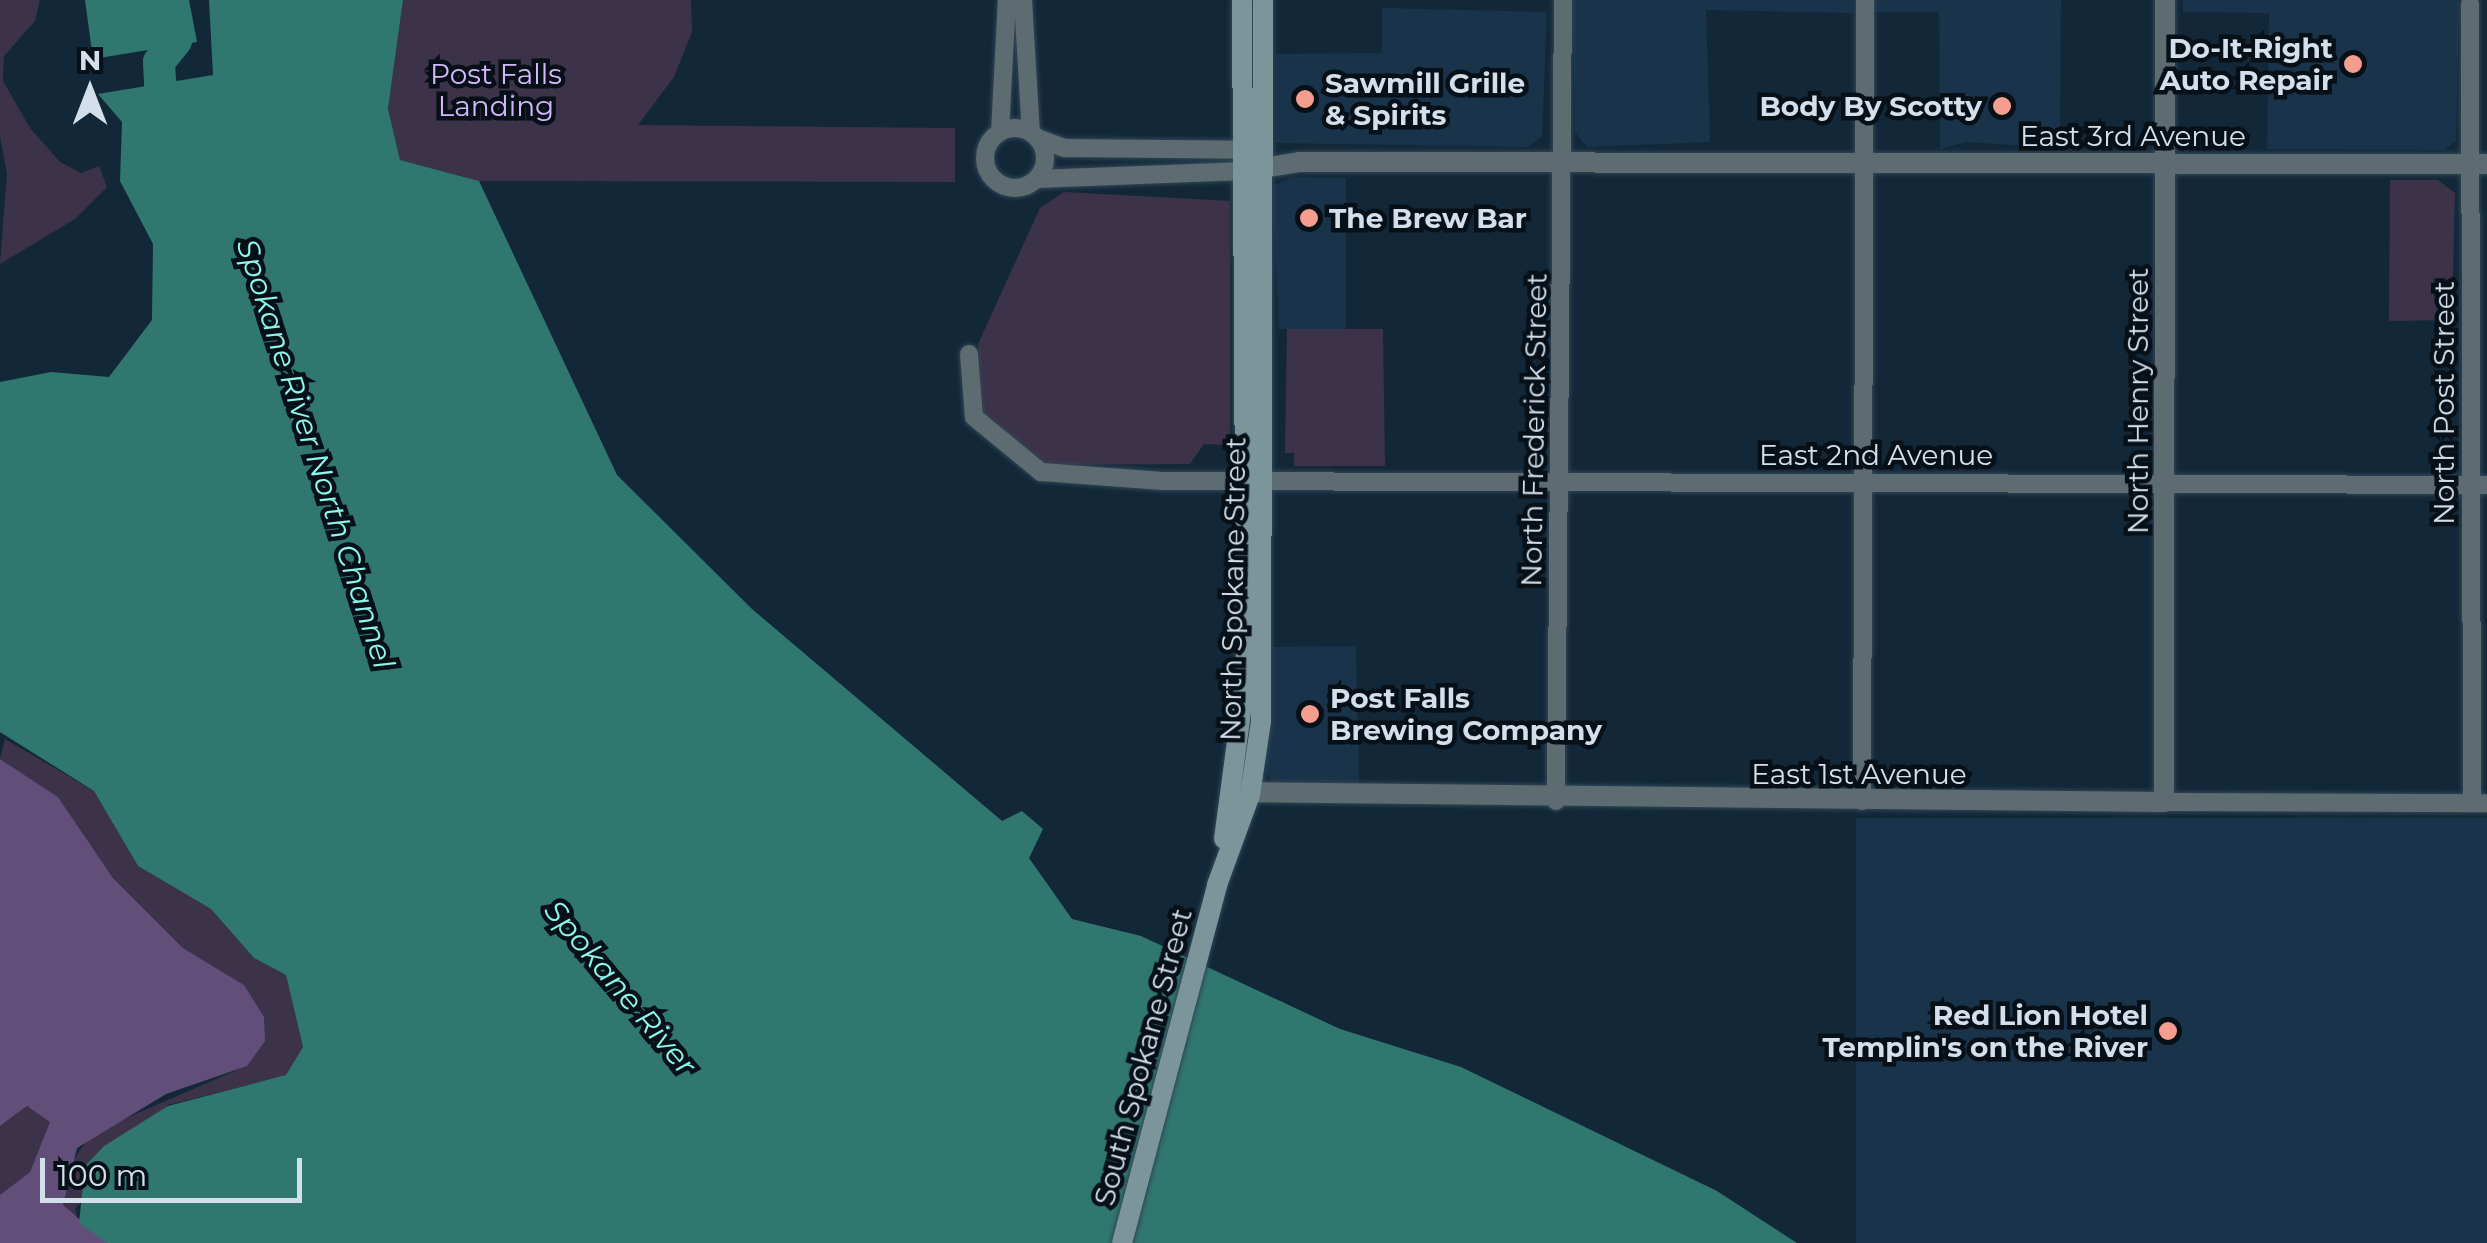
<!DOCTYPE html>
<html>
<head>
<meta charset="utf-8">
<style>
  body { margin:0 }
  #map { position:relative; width:2487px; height:1243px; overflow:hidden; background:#122839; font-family:Montserrat,sans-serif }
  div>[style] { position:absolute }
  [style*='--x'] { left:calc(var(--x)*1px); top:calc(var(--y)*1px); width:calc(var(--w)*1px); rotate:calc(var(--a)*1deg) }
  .built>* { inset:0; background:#19344a; transform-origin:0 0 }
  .green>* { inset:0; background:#3c324a }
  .forest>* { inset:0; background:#614f7a }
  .water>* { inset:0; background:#307770 }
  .river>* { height:32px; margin:-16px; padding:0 16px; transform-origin:16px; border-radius:16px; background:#307770 }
  .roads { filter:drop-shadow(0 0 2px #314556) drop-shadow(0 0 2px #314556) }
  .minor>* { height:18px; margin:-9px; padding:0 9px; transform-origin:9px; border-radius:9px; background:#5d6c70 }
  .minor>.ring { margin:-9px; padding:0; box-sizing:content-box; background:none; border:18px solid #5d6c70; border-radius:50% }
  .tertiary>* { height:20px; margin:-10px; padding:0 10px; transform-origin:10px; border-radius:10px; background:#5d6c70 }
  .secondary>* { height:20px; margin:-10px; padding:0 10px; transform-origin:10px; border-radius:10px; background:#7c959b }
  .dots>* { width:28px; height:28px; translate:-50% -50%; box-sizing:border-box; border:5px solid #071017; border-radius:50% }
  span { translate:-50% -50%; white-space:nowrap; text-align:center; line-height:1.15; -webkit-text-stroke:9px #071017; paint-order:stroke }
  .poi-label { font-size:28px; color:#d3e0ec; font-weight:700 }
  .right { translate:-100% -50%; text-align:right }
  .left { translate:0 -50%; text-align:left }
  .park-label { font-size:28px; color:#d3b6fd }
  .street-label { font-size:28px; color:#d3e0ec }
  .water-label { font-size:30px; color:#8df9ee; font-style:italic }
  .north { position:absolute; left:40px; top:40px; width:100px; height:100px; -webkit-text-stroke:8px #071017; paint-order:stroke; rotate:0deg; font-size:28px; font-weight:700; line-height:40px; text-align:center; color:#d3e0ec }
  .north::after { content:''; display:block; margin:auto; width:35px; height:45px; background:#d3e0ec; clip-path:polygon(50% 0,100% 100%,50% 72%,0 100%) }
  .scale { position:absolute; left:40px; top:1158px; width:262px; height:45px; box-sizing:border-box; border:5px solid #d3e0ec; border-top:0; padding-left:12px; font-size:30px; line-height:35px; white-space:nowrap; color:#d3e0ec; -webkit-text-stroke:8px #071017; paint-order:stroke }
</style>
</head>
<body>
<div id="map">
  <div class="built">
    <i style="clip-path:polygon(1573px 0,1853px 0,1853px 13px,1706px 10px,1710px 142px,1587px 147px,1575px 132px)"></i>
    <i style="clip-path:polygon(1874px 0,2061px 0,2060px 148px,1966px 142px,1940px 149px,1939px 12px,1874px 12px)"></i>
    <i style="clip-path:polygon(2183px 0,2459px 0,2456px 140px,2445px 150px,2267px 149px,2269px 13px,2183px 12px)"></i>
    <i style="clip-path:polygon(1382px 8px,1547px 12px,1542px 136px,1528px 147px,1276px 143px,1276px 54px,1382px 53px)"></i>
    <i style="clip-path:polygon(1292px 177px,1346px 178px,1346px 330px,1279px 329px,1272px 186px)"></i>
    <i style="clip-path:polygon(1356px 646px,1359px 784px,1273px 782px,1261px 768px,1270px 647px)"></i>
    <i style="left:1856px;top:818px;width:631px;height:425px"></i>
  </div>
  <div class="green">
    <i style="clip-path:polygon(0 0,40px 0,35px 21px,4px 56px,3px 81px,30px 128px,60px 162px,81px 173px,99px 166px,107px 187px,75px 219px,0 264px,7px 174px,0 136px)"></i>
    <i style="clip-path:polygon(403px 0,691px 0,692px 32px,674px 77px,638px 125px,955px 128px,955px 182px,479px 181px,400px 160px,388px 109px)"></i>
    <i style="clip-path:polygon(2390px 180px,2438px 180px,2455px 193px,2452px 320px,2389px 321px)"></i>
    <i style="clip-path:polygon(1064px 192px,1230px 201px,1230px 445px,1204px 444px,1190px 464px,1045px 465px,983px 416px,978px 344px,1040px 208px)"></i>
    <i style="clip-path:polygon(1287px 329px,1383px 329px,1385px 466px,1294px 466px,1294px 453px,1285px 453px)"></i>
    <i style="clip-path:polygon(5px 739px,94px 791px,138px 866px,211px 909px,254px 958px,286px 975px,303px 1047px,286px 1076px,168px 1105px,75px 1209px,79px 1223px,63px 1205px,68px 1168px,92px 1133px,246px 1066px,244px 985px,183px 948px,113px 878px,58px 797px,0 759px)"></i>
    <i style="clip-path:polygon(27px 1106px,51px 1122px,30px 1172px,0 1195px,0 1126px)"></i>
  </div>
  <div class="forest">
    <i style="clip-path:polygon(0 759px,58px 797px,113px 878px,183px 948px,244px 985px,264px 1017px,265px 1041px,247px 1066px,166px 1094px,77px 1148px,63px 1205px,107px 1243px,0 1243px,0 1195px,30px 1172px,50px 1122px,27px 1106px,0 1126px)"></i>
  </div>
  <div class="water">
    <i style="clip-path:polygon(85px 0,189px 0,197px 42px,93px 59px)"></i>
    <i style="clip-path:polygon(209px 0,403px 0,388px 109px,400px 160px,479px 181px,617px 475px,752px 609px,1002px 821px,1022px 811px,1043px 829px,1029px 858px,1072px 919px,1141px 936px,1340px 1029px,1461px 1067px,1717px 1191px,1797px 1243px,107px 1243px,79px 1223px,85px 1166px,104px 1146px,168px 1106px,286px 1075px,303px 1047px,286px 975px,254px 958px,211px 909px,138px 866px,94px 791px,0 732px,0 382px,51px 372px,109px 377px,152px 320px,153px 244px,120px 181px,122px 122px,98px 94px,213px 75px)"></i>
  </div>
  <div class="river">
    <i style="--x:156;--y:0;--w:23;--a:47"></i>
    <i style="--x:172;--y:17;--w:24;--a:81"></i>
    <i style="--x:176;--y:41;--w:27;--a:129"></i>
    <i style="--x:159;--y:62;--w:22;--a:87"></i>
    <i style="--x:160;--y:84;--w:45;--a:59.5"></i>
  </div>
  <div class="roads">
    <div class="minor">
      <i style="--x:1023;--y:0;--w:133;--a:86.6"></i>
      <i style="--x:2470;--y:4;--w:799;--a:89.86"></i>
      <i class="ring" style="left:985px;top:128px;width:42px;height:42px"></i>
      <i style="--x:1000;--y:132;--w:132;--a:-87"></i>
      <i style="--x:1037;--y:138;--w:30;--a:20"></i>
      <i style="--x:1065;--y:148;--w:179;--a:0.6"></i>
      <i style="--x:1037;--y:179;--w:207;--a:-2.2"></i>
      <i style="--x:969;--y:354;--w:63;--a:85.5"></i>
      <i style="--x:974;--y:417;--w:87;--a:39.4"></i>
      <i style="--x:1041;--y:472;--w:123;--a:4.2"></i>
      <i style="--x:1164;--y:481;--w:1323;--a:0.17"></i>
      <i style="--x:1556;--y:801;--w:801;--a:-89.5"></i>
      <i style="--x:1862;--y:801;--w:801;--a:-89.79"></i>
      <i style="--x:2164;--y:802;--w:323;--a:0.2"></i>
    </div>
    <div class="tertiary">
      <i style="--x:1245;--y:171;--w:56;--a:-9.3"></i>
      <i style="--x:1300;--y:162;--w:1187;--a:0.1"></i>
      <i style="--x:1233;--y:792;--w:931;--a:0.62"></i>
      <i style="--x:2164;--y:802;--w:802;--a:-89.93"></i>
    </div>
    <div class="secondary">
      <i style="--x:1224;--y:839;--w:165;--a:-82.4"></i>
      <i style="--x:1246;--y:675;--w:675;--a:-90.34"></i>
      <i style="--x:1122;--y:1243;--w:370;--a:-75.1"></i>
      <i style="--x:1217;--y:885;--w:96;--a:-69.9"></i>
      <i style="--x:1250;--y:795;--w:75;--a:-81.5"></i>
      <i style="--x:1261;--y:721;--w:721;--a:-89.84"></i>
    </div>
  </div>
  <div class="dots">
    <i style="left:2353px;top:64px;background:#f59d8e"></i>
    <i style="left:1305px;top:99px;background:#f59d8e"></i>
    <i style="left:2002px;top:106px;background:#f59d8e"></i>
    <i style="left:1309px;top:218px;background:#f59d8e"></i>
    <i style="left:1310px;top:714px;background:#f59d8e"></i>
    <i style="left:2168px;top:1031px;background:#f59d8e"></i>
  </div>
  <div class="poi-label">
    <span class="right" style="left:2333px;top:64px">Do-It-Right<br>Auto Repair</span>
    <span class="left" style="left:1325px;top:99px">Sawmill Grille<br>&amp; Spirits</span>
    <span class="right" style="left:1982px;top:106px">Body By Scotty</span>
    <span class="left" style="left:1329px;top:218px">The Brew Bar</span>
    <span class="left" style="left:1330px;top:714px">Post Falls<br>Brewing Company</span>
    <span class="right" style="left:2148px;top:1031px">Red Lion Hotel<br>Templin's on the River</span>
  </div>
  <div class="park-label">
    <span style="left:496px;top:90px">Post Falls<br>Landing</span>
  </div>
  <div class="street-label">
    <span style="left:2133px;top:136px">East 3rd Avenue</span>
    <span style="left:2138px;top:401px;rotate:-90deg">North Henry Street</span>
    <span style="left:2444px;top:403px;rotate:-90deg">North Post Street</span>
    <span style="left:1534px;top:430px;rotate:-89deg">North Frederick Street</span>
    <span style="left:1876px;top:455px">East 2nd Avenue</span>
    <span style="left:1233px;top:589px;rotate:-89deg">North Spokane Street</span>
    <span style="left:1859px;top:774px">East 1st Avenue</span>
    <span style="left:1143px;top:1057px;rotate:-75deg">South Spokane Street</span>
  </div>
  <div class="water-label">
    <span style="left:315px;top:454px;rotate:72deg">Spokane River North Channel</span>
    <span style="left:620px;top:988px;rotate:50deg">Spokane River</span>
  </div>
  <div class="north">N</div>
  <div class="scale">100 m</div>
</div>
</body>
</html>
